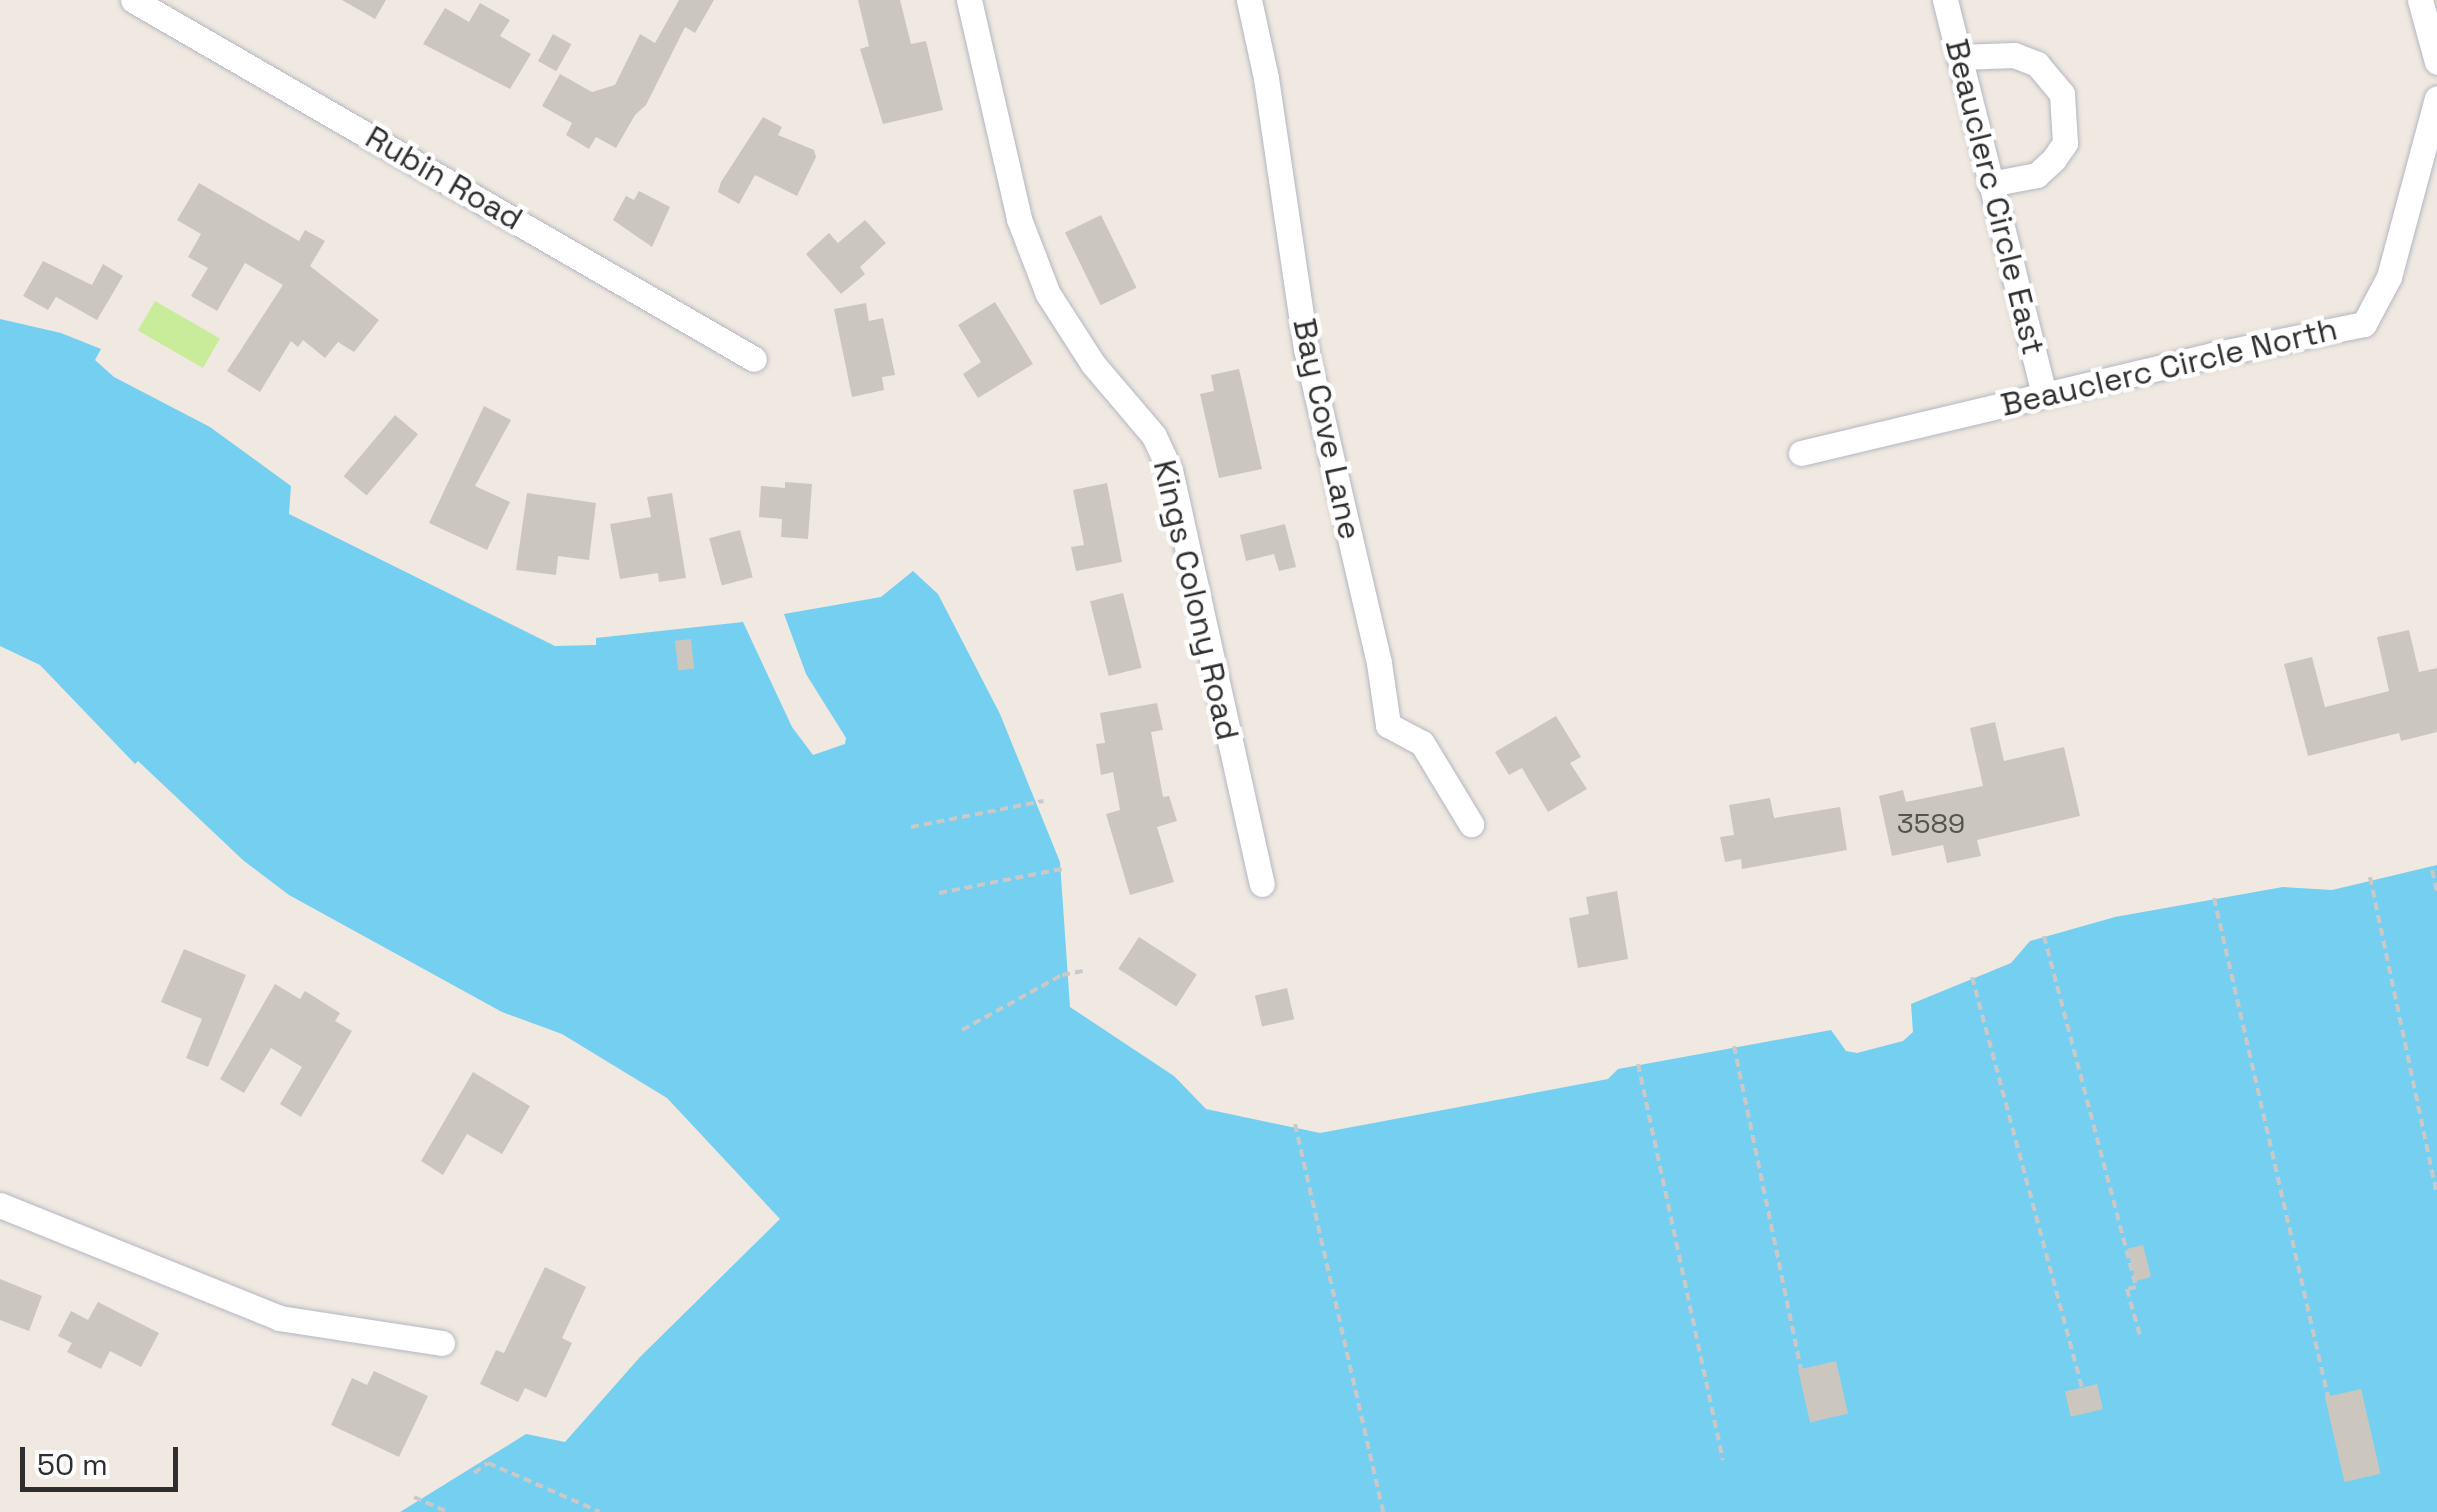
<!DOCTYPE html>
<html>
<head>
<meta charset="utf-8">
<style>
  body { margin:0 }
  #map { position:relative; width:2437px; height:1512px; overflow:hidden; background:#efe9e1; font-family:"Space Grotesk",sans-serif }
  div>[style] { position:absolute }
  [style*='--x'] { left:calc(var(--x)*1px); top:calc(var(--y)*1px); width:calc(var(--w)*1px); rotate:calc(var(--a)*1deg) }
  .pitch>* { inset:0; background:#c9ec9a; transform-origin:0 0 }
  .water>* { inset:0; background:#75cff0 }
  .building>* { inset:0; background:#cbc7bf; transform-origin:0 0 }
  .path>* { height:4px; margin-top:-2px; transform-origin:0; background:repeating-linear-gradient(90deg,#c9c9c9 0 8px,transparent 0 13px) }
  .roads { filter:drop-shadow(0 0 2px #b4b7c1) drop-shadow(0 0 2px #b4b7c1) }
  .minor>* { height:25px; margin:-12.5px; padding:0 12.5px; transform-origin:12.5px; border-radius:12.5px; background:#fff }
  span { translate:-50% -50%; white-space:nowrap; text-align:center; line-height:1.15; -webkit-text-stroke:9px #fff; paint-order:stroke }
  .number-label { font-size:28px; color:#555452 }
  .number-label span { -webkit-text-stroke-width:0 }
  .street-label { font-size:32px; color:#2e2e2e }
  .scale { position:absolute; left:20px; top:1447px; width:158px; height:45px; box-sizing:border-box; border:5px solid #2e2e2e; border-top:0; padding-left:12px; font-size:30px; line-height:35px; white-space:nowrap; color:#2e2e2e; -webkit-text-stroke:8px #fff; paint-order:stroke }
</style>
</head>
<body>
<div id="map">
  <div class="pitch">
    <i style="left:155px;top:301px;width:75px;height:34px;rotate:30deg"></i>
  </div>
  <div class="water">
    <i style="clip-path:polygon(0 319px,61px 333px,101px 349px,95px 360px,114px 377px,210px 427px,291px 486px,289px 514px,555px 646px,596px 645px,596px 638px,743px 622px,792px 727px,813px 755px,845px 744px,846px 738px,806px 674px,784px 614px,881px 597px,913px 571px,938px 594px,1000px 714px,1060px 862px,1070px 1007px,1174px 1076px,1206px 1109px,1320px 1133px,1608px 1079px,1618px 1069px,1831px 1030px,1846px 1051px,1857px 1053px,1903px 1041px,1913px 1032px,1911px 1004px,2011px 963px,2030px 941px,2115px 917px,2283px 887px,2332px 890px,2437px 865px,2437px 1512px,400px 1512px,526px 1434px,565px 1442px,640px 1357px,780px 1219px,667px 1098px,562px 1034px,502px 1012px,289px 895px,244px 861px,138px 761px,135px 764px,40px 665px,0 646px)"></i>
  </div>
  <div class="building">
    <i style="clip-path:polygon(342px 0,386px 0,375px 19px)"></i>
    <i style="clip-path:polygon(679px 0,714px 0,695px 33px,685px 27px,646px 105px,635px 115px,616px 148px,596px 137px,589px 149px,566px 135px,572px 123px,542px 106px,560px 74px,592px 92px,615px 85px,640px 34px,655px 43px)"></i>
    <i style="clip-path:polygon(858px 0,900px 0,911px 44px,926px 41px,943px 110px,883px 124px,860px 49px,869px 46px)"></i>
    <i style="clip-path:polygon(480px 3px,510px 20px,500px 36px,531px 54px,510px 89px,423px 44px,445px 8px,469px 22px)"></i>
    <i style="left:553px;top:34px;width:21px;height:31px;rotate:29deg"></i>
    <i style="clip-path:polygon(763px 117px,782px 127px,778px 135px,814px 150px,816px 157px,797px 196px,755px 175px,739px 204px,718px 192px,721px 182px)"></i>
    <i style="clip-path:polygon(199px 183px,299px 241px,305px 230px,325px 241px,310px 266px,379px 320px,354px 352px,338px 342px,325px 358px,303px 340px,298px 347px,291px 341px,260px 392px,227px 371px,283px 285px,245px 263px,217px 311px,191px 296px,208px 268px,188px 257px,201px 234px,177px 220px)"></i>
    <i style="clip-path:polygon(639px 191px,670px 207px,652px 247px,613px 220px,626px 196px,634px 200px)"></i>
    <i style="left:1101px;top:215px;width:81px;height:40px;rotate:64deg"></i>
    <i style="clip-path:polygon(865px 220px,886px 243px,860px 267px,865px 274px,841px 294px,806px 254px,829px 233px,838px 243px)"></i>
    <i style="clip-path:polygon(43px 261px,92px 285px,103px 264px,123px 276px,97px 320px,56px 297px,48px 310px,23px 296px)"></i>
    <i style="clip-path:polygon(995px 302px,1033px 364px,978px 398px,963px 374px,981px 362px,958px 325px)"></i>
    <i style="clip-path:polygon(866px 303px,869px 321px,883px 318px,895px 375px,882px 377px,884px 390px,852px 397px,834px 309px)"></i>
    <i style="clip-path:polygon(1239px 369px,1262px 469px,1219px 478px,1200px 394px,1214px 391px,1211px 375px)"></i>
    <i style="clip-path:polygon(484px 406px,511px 420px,475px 486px,510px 502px,487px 550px,429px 523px)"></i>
    <i style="left:395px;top:415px;width:30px;height:80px;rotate:40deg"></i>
    <i style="clip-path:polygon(785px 482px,812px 484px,808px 539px,781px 537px,782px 519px,759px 517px,761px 486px,785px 488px)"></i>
    <i style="clip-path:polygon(1107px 483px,1122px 562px,1076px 571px,1071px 547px,1084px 545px,1073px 490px)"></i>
    <i style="clip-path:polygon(527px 493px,596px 503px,589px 560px,558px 556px,556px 575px,516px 570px)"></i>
    <i style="clip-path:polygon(672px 493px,686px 578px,659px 582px,658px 573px,620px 579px,610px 524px,651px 517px,647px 497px)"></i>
    <i style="clip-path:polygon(1285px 524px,1296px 567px,1279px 571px,1274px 554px,1246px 561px,1240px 535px)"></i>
    <i style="left:740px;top:530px;width:49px;height:32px;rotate:75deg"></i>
    <i style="left:1123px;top:593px;width:77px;height:34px;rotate:76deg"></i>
    <i style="clip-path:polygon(2409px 630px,2419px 672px,2437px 668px,2437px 732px,2401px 741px,2399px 733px,2308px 756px,2284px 664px,2312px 657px,2325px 707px,2389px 691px,2377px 637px)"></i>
    <i style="left:691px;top:639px;width:30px;height:16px;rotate:84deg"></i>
    <i style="clip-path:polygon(1157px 703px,1163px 730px,1151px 732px,1163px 797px,1169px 796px,1177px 821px,1157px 827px,1174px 882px,1130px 895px,1106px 814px,1120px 810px,1113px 772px,1101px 775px,1096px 744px,1105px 743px,1100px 713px)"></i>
    <i style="clip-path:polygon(1556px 716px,1581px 757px,1570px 763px,1587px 789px,1548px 812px,1522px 768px,1509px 775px,1495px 752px)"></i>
    <i style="clip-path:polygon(1995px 722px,2004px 761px,2064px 747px,2080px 816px,1977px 840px,1981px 856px,1947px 863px,1943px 845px,1892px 856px,1879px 796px,1903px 790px,1906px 802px,1983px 786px,1970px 728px)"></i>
    <i style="clip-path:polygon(1770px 798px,1774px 818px,1840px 807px,1847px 850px,1742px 869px,1741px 859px,1725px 862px,1720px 837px,1734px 835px,1729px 805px)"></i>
    <i style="clip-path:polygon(1617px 891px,1628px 959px,1578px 968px,1569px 918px,1589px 914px,1586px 897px)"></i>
    <i style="left:1139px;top:937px;width:69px;height:38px;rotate:33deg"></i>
    <i style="clip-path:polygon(184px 949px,246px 975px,208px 1067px,186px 1058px,202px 1019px,161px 1002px)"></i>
    <i style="clip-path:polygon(275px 984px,300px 999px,305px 991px,340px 1013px,335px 1021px,352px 1031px,301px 1117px,280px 1104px,302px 1067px,271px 1048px,244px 1093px,220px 1079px)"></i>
    <i style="left:1287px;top:988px;width:32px;height:33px;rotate:77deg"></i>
    <i style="clip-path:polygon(473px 1072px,530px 1106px,502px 1154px,467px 1134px,443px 1175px,421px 1161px)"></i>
    <i style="left:2143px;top:1245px;width:33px;height:16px;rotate:76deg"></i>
    <i style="clip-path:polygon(545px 1267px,586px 1287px,562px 1338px,572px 1343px,546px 1398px,525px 1388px,518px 1402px,480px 1384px,496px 1350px,504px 1353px)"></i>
    <i style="clip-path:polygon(0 1279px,42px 1296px,29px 1331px,0 1320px)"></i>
    <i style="clip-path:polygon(98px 1302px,159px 1333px,141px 1367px,110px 1351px,101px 1369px,67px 1352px,72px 1343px,58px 1336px,71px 1311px,88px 1320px)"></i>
    <i style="left:1836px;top:1361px;width:54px;height:39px;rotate:77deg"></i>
    <i style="clip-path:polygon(374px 1371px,428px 1396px,399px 1457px,331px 1425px,352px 1378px,367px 1385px)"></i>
    <i style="left:2097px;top:1384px;width:26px;height:33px;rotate:77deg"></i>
    <i style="left:2361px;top:1389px;width:87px;height:37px;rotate:77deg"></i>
  </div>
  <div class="path">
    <i style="--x:911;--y:827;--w:135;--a:-11.1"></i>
    <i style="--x:2432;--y:870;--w:22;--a:77"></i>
    <i style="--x:2370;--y:877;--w:325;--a:78.1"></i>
    <i style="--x:939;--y:893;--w:129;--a:-11.1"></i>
    <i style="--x:2214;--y:898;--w:512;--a:77.13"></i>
    <i style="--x:2044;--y:936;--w:363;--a:75.3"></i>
    <i style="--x:2136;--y:1287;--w:9;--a:167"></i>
    <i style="--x:2127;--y:1289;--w:52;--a:74.4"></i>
    <i style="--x:1972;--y:977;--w:425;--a:75"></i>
    <i style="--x:962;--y:1030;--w:114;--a:-28.8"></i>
    <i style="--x:1062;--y:975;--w:21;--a:-11"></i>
    <i style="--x:1734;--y:1046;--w:330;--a:78.3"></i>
    <i style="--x:1638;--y:1064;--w:405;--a:77.9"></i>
    <i style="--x:1295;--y:1124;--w:398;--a:77.2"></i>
    <i style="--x:474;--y:1473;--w:17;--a:-36"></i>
    <i style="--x:488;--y:1463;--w:122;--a:23.6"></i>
    <i style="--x:414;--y:1497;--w:36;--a:24"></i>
  </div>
  <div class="roads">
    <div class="minor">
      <i style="--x:133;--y:0;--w:717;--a:30.03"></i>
      <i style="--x:969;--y:0;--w:225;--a:77.1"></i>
      <i style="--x:1019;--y:219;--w:80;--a:68.9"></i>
      <i style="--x:1048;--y:294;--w:83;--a:57.3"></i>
      <i style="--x:1093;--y:364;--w:94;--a:49.7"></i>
      <i style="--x:1154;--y:436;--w:38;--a:65"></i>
      <i style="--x:1170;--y:470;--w:424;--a:77.5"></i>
      <i style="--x:1249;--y:0;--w:80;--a:77.7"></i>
      <i style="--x:1266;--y:78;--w:274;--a:81.6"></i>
      <i style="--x:1306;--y:349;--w:322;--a:76.9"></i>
      <i style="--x:1379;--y:663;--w:63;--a:81.7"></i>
      <i style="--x:1388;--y:725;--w:38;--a:28"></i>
      <i style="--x:1422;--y:743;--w:95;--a:58.8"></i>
      <i style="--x:1945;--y:0;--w:406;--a:75.9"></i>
      <i style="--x:2420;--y:0;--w:64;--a:74.7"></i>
      <i style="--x:1960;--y:57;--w:54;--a:-2.1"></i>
      <i style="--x:2014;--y:55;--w:25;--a:21"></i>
      <i style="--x:2037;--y:64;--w:39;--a:50"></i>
      <i style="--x:2062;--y:94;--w:49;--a:86.5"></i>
      <i style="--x:2065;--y:143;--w:19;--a:125"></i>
      <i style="--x:2054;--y:159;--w:23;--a:137"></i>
      <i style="--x:2037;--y:175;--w:48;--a:169.2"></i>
      <i style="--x:1801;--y:453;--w:423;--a:-13.4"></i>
      <i style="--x:2212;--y:355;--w:155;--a:-11.5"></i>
      <i style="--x:2364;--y:324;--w:53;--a:-62"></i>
      <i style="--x:2389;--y:277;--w:185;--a:-75"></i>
      <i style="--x:0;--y:1205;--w:301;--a:22"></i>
      <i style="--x:279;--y:1318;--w:165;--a:8.7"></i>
    </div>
  </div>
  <div class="number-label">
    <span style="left:1931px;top:823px">3589</span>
  </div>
  <div class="street-label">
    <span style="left:444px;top:178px;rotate:30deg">Rubin Road</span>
    <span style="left:1995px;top:197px;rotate:76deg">Beauclerc Circle East</span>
    <span style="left:2169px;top:367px;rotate:-13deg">Beauclerc Circle North</span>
    <span style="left:1327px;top:429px;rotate:78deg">Bay Cove Lane</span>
    <span style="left:1196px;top:600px;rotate:77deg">Kings Colony Road</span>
  </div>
  <div class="scale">50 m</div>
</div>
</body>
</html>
